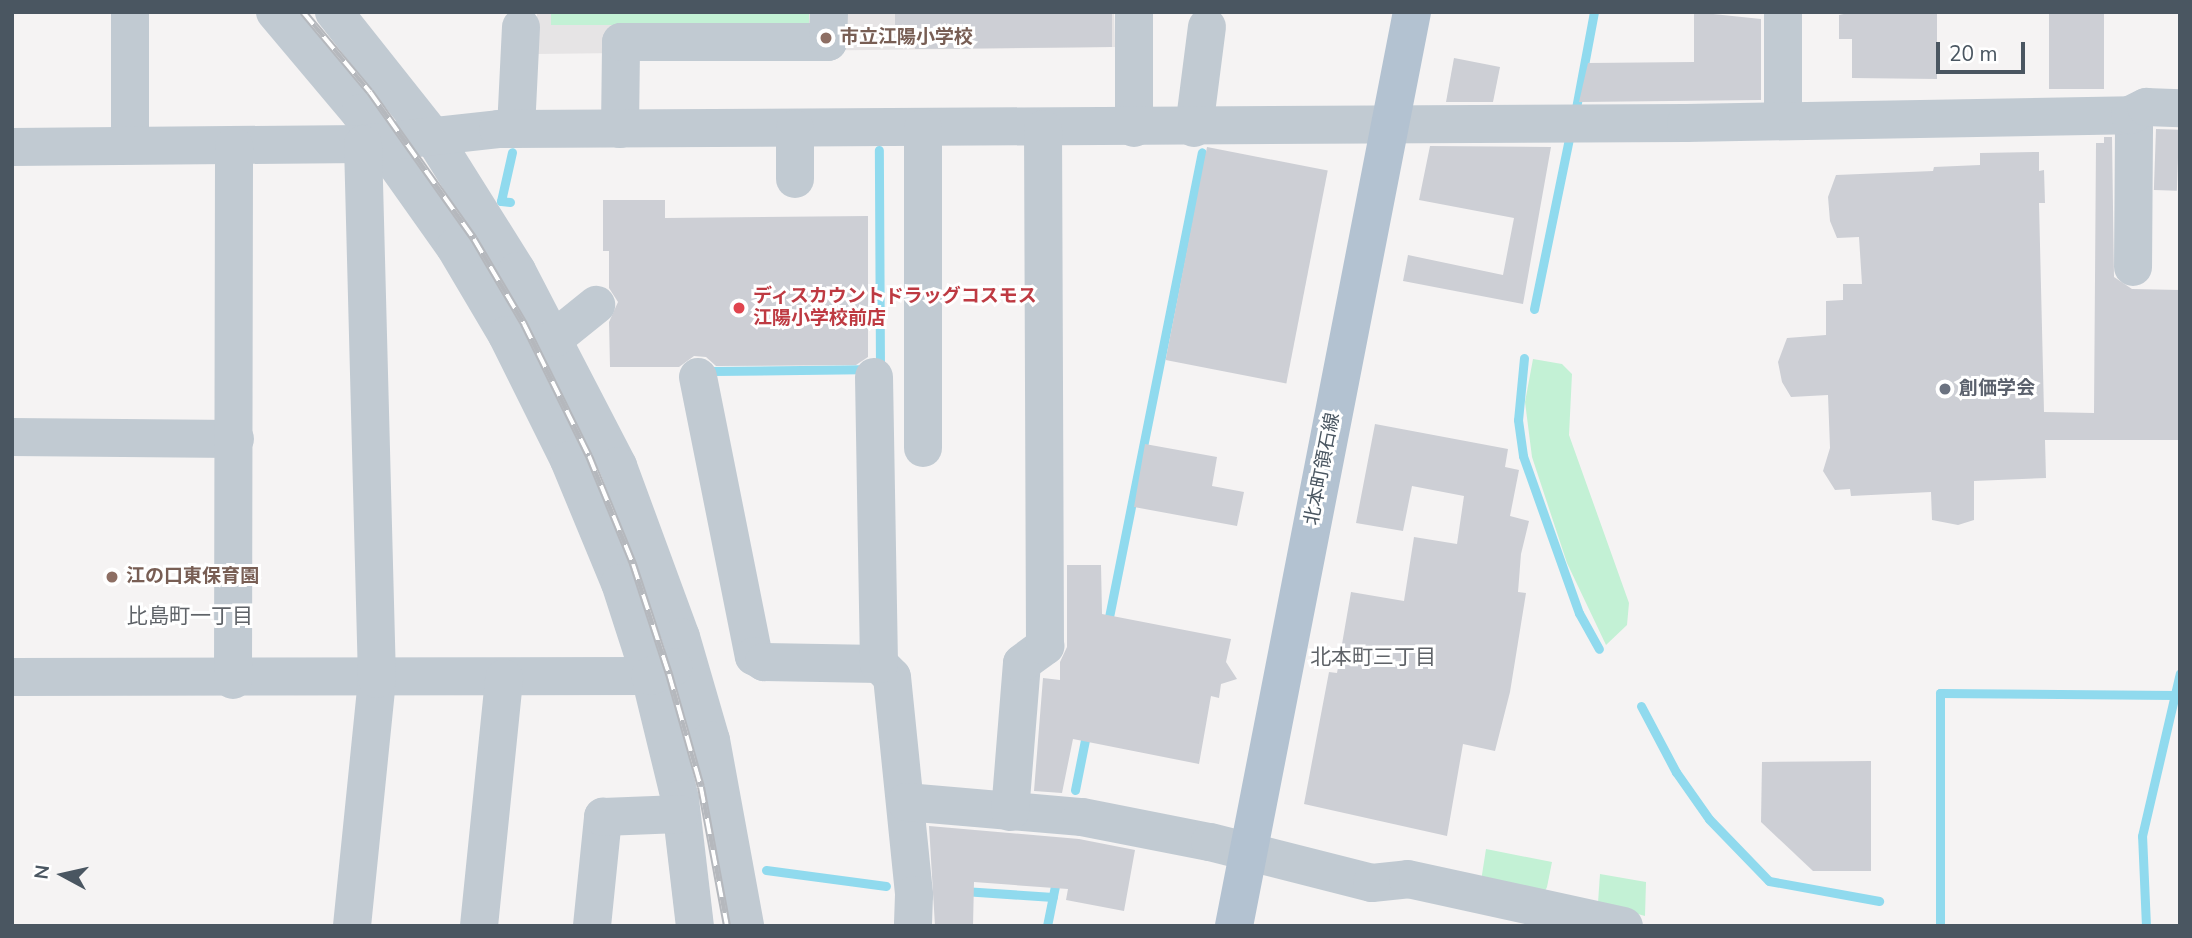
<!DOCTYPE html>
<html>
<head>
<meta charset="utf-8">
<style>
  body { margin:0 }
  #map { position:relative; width:2192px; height:938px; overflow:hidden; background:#f5f3f3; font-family:"Nunito Sans","Noto Sans JP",sans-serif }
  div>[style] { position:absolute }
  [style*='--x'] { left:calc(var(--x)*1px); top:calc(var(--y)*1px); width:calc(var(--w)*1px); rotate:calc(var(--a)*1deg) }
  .education>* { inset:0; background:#e6e4e5 }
  .green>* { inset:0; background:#c3f1d5; transform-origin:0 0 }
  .stream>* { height:9px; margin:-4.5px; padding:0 4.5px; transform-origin:4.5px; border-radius:4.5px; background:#90daee }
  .building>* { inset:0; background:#cdcfd5; transform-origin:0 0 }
  .minor>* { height:38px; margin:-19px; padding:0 19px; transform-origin:19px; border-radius:19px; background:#c1cad2 }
  .major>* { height:38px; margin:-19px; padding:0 19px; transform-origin:19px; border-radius:19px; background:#b3c2d1 }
  .rail>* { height:8px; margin-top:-4px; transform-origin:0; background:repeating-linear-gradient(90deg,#fff 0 16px,#b5b8bd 0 32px); box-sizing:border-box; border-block:2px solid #b5b8bd }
  .dots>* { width:19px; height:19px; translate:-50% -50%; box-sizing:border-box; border:4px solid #fff; border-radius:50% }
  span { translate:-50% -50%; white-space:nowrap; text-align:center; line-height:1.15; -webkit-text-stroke:6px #fff; paint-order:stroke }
  .education-label { font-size:19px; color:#785e54; font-weight:700 }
  .left { translate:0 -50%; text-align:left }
  .health-label { font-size:19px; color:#be3a42; font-weight:700 }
  .worship-label { font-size:19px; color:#5b616d; font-weight:700 }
  .street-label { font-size:19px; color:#4a5661 }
  .neighbourhood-label { font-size:21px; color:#5f6368 }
  .frame { position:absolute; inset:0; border:14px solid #4a5661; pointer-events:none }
  .north { position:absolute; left:28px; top:840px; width:70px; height:70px; -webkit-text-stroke:5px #fff; paint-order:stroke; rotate:278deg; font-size:19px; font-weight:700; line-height:28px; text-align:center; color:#4a5661 }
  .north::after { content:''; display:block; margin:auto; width:24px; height:32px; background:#4a5661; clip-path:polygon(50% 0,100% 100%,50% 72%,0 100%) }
  .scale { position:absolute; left:1936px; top:42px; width:89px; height:32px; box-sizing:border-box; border:4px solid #4a5661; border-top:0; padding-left:9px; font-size:21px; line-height:24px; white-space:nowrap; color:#4a5661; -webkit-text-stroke:5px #fff; paint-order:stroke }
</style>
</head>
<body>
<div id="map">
  <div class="education">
    <i style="clip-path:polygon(537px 12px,1114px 12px,1115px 47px,537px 54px)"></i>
  </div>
  <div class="green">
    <i style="left:551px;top:12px;width:258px;height:13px"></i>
    <i style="clip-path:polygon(1533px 359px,1562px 364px,1572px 374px,1569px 435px,1629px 603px,1627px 625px,1606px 645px,1567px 563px,1532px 457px,1525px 402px)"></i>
    <i style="clip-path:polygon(1486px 849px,1552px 862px,1547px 887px,1545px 891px,1481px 881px)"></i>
    <i style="clip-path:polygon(1600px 874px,1646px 882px,1645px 916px,1598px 903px)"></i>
  </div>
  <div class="stream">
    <i style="--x:1576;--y:108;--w:98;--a:-79.4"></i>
    <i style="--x:510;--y:202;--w:9;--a:-174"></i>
    <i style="--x:501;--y:201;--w:50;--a:-77.3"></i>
    <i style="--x:1534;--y:309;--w:175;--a:-78.4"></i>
    <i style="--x:1524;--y:358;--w:62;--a:95.5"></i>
    <i style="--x:1518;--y:420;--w:36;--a:82"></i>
    <i style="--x:1523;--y:456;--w:167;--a:70.4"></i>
    <i style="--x:1579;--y:613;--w:41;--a:60.9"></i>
    <i style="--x:713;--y:371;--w:167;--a:-0.7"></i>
    <i style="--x:880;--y:369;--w:219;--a:-90.3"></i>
    <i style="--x:1107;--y:627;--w:484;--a:-78.7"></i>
    <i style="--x:1641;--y:706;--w:75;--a:62.1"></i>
    <i style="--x:1676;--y:772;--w:57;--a:54.9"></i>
    <i style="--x:1709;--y:819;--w:86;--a:45.9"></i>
    <i style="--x:1769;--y:881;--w:112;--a:10.3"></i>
    <i style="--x:1075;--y:790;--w:61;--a:-78.7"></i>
    <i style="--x:766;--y:870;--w:121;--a:7.6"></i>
    <i style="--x:963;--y:891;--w:90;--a:3.8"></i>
    <i style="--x:1047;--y:926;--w:51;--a:-78.7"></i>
    <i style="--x:1940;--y:926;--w:233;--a:-90"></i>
    <i style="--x:1940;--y:693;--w:234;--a:0.5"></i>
    <i style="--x:2146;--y:926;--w:90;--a:-92.5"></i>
    <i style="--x:2142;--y:836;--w:167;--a:-76.9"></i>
  </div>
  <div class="building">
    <i style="clip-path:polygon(895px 12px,1112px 12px,1112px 47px,915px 49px,915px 45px,895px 44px)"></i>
    <i style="clip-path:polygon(1694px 12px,1761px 19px,1761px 100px,1579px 102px,1588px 63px,1694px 62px)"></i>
    <i style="clip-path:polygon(1853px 12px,1937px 12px,1937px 79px,1852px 78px,1852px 39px,1839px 39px,1839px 15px)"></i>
    <i style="left:2049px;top:12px;width:55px;height:77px"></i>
    <i style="clip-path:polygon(1454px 58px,1500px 67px,1493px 102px,1446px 102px)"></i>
    <i style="left:2156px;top:129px;width:23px;height:61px;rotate:2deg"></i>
    <i style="clip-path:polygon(2104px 137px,2112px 137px,2114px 277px,2132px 289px,2180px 290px,2180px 440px,2045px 440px,2046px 478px,1974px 481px,1974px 520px,1958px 525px,1932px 520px,1931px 492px,1851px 496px,1850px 489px,1835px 490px,1823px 471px,1830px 448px,1828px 395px,1791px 397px,1782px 382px,1778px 362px,1787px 338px,1826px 335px,1826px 301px,1843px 300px,1843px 284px,1862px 284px,1859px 237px,1837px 238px,1830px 221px,1828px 197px,1836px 175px,1933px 171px,1934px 167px,1980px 165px,1980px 153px,2039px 152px,2039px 171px,2044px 170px,2045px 203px,2039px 203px,2044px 412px,2094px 413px,2096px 143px,2104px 143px)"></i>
    <i style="clip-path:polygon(1430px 146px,1551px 147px,1523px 304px,1403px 281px,1408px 255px,1503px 275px,1514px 218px,1419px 200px)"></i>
    <i style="left:1207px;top:147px;width:123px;height:217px;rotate:11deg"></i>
    <i style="clip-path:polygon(603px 200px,665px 200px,665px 218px,868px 216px,868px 357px,856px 365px,716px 366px,706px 357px,694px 356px,679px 367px,610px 367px,609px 322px,618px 302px,609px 288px,609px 251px,603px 251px)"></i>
    <i style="clip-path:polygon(1375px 424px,1508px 449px,1505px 467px,1519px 470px,1510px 516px,1529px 521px,1521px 554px,1518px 592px,1526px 593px,1510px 692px,1495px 751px,1463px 744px,1447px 836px,1304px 804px,1329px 672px,1337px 673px,1351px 592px,1404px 601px,1414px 537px,1457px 544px,1464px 496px,1412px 486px,1403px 531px,1356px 523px)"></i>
    <i style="clip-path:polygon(1145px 444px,1217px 457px,1212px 486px,1244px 492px,1237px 526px,1134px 507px)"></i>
    <i style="clip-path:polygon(1067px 565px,1101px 565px,1102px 614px,1231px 639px,1226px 662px,1237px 679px,1221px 684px,1219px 698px,1211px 696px,1199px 764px,1073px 739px,1062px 793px,1034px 791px,1043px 678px,1060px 680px,1060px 662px,1067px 647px)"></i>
    <i style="clip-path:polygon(1871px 761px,1871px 871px,1813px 871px,1761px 822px,1762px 762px)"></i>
    <i style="clip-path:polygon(929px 826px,1079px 839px,1135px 850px,1124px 911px,1066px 900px,1068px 889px,974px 882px,973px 926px,935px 926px)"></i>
  </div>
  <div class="minor">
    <i style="--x:275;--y:12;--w:132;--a:49.9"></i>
    <i style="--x:360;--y:113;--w:164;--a:54.7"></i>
    <i style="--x:455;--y:247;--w:102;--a:59.4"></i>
    <i style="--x:507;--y:335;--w:140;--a:63.6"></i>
    <i style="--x:569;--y:460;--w:133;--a:67.5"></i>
    <i style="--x:620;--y:583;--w:98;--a:72.1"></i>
    <i style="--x:650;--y:676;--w:127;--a:76.3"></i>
    <i style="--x:680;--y:799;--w:128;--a:83.3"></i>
    <i style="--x:334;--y:12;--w:159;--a:51.6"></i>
    <i style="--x:433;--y:137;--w:158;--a:57.9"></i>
    <i style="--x:517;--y:271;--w:220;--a:62.6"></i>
    <i style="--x:618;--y:466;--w:182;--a:69.8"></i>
    <i style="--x:681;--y:637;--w:107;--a:73.8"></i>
    <i style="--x:711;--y:740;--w:189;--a:79.6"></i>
    <i style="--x:1134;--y:12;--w:116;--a:90"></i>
    <i style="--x:1783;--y:12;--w:109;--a:90"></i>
    <i style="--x:2130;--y:115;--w:14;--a:73"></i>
    <i style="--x:2134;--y:128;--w:139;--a:90.4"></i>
    <i style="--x:1194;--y:128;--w:102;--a:-82.7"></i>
    <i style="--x:516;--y:129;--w:102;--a:-87.2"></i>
    <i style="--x:620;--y:129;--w:87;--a:-89.3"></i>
    <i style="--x:621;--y:42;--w:207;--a:0"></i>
    <i style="--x:828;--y:42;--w:30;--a:-88"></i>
    <i style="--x:130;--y:144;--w:132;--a:-90"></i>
    <i style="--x:12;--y:147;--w:351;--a:-0.5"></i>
    <i style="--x:363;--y:144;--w:136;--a:-6.3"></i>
    <i style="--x:498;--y:129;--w:1188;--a:-0.29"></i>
    <i style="--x:1686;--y:123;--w:444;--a:-1"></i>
    <i style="--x:2130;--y:115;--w:18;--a:-27"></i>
    <i style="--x:2146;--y:107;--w:34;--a:2"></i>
    <i style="--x:795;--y:179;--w:50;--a:-90"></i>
    <i style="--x:555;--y:338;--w:53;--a:-38.8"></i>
    <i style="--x:698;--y:377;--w:285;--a:78.7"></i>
    <i style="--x:754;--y:656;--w:12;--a:31"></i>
    <i style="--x:764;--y:662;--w:115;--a:1"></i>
    <i style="--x:879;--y:664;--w:18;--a:45"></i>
    <i style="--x:892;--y:677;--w:219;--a:84.2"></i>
    <i style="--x:914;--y:895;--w:31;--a:92"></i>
    <i style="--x:874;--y:377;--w:287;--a:89"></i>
    <i style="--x:12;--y:437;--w:223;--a:0.5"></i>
    <i style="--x:923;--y:448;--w:320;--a:-90"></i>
    <i style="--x:12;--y:677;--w:638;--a:-0.09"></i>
    <i style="--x:650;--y:676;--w:25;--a:-21"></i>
    <i style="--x:233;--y:680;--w:534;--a:-89.89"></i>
    <i style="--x:906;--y:802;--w:177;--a:4.9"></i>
    <i style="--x:1082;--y:817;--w:130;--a:11.1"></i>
    <i style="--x:1210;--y:842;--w:167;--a:14.2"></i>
    <i style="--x:1372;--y:883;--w:36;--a:-6"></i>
    <i style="--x:1408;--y:879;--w:221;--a:12.3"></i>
    <i style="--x:1010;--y:812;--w:149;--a:-85.4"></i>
    <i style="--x:1022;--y:663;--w:29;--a:-36"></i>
    <i style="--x:1045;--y:646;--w:517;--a:-90.22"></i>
    <i style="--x:352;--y:926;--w:248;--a:-84.2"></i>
    <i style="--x:377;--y:679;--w:535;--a:-91.5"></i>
    <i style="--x:479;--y:926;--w:249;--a:-84.2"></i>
    <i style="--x:592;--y:926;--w:110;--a:-84.2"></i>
    <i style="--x:603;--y:817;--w:77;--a:-2.2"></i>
  </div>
  <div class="major">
    <i style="--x:1234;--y:926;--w:931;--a:-78.98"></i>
  </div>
  <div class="rail">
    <i style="--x:303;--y:12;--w:104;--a:50.1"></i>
    <i style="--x:370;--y:92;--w:180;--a:54.7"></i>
    <i style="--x:474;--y:239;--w:99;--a:59.5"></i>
    <i style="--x:524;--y:324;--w:147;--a:63.8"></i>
    <i style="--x:589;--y:456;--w:117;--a:67.8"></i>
    <i style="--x:633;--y:564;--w:116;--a:71.9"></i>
    <i style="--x:669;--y:674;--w:117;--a:74.2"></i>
    <i style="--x:701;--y:787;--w:141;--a:79.4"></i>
  </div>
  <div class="dots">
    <i style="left:826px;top:38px;background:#8d6e63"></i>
    <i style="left:739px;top:308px;background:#e0444e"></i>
    <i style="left:1945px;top:389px;background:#6b7280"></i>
    <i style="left:112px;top:577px;background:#8d6e63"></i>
  </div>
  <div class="education-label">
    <span class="left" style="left:840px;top:38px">市立江陽小学校</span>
    <span class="left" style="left:126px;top:577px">江の口東保育園</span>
  </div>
  <div class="health-label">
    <span class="left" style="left:753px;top:308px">ディスカウントドラッグコスモス<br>江陽小学校前店</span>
  </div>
  <div class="worship-label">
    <span class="left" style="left:1959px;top:389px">創価学会</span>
  </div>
  <div class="street-label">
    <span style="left:1323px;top:469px;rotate:-79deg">北本町領石線</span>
  </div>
  <div class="neighbourhood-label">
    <span style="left:190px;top:616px">比島町一丁目</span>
    <span style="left:1373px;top:657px">北本町三丁目</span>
  </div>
  <div class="frame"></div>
  <div class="north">N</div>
  <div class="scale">20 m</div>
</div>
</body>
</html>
